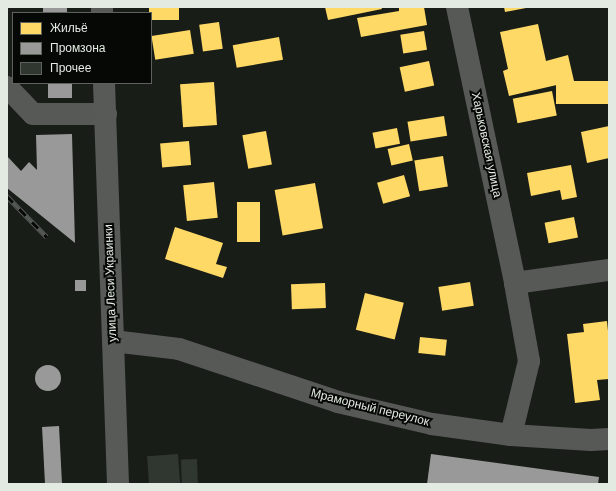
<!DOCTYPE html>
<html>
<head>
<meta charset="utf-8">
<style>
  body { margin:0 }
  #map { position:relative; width:616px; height:491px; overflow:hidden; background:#181d18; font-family:Arial,sans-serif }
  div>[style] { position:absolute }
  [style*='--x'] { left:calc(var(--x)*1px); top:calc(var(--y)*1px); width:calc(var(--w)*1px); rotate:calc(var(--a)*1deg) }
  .homes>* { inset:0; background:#ffd966; transform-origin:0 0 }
  .industry>* { inset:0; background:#999; transform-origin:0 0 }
  .round { border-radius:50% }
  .building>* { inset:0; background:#303630; transform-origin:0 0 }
  .minor>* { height:22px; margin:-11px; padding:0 11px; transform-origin:11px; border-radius:11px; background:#575957 }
  .major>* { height:22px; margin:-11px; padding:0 11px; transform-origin:11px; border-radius:11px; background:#575a57 }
  .rail>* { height:4.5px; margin-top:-2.25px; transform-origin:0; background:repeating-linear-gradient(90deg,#050804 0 9px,#555955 0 18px); box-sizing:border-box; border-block:1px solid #555955 }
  span { translate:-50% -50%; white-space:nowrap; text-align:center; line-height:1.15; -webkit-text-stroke:4px #050804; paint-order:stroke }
  .street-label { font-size:12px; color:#e3eae2 }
  .frame { position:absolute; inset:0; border:8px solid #e3eae2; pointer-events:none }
  .legend { position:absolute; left:12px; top:12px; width:140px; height:72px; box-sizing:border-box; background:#050804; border:1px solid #5e625d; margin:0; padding:5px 7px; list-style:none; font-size:12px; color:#e3eae2 }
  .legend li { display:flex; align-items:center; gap:8px; height:20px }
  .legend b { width:20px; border:1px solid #5e625d }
</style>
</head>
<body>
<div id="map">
  <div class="homes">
    <i style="left:149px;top:7px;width:30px;height:13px"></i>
    <i style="clip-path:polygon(325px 7px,381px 7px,382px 9px,328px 20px)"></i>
    <i style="clip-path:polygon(399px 7px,424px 7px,427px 25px,361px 37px,357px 18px,399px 11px)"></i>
    <i style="clip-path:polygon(504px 7px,526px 7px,526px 8px,505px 12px)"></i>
    <i style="left:219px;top:22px;width:27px;height:20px;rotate:82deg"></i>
    <i style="clip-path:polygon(538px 24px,546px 61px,568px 55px,574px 81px,509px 96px,503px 71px,508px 69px,500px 32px)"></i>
    <i style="left:190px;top:30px;width:24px;height:39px;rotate:81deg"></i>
    <i style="left:424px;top:31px;width:19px;height:24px;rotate:81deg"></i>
    <i style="left:279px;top:37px;width:23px;height:47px;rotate:80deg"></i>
    <i style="left:429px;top:61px;width:25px;height:30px;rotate:78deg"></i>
    <i style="left:609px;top:81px;width:23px;height:53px;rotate:90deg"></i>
    <i style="left:214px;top:82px;width:43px;height:34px;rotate:86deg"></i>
    <i style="left:552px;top:91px;width:25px;height:40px;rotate:79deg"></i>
    <i style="left:444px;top:116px;width:20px;height:37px;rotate:81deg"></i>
    <i style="clip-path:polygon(609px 126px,609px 158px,587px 163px,581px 132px)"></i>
    <i style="left:397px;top:128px;width:16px;height:25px;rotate:79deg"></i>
    <i style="left:266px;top:131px;width:34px;height:24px;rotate:80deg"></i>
    <i style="left:189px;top:141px;width:24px;height:29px;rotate:85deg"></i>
    <i style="left:409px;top:144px;width:17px;height:22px;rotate:77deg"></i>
    <i style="left:443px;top:156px;width:31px;height:29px;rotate:81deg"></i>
    <i style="clip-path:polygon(571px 165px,577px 197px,562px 200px,560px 190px,531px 196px,527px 173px)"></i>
    <i style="left:404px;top:175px;width:22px;height:28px;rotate:74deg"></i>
    <i style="left:214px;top:182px;width:36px;height:31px;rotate:84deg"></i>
    <i style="left:315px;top:183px;width:46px;height:41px;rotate:80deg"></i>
    <i style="left:237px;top:202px;width:23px;height:40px"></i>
    <i style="left:574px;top:217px;width:21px;height:30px;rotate:79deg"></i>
    <i style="clip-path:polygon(175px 227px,223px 243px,216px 264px,227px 267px,223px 278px,165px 259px)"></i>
    <i style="left:470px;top:282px;width:24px;height:32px;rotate:81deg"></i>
    <i style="left:325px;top:283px;width:25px;height:34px;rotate:88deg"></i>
    <i style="left:365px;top:293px;width:40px;height:38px;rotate:14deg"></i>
    <i style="clip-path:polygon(607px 321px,609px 341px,609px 379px,597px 380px,600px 400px,575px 403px,567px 334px,584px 332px,583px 324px)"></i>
    <i style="left:420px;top:337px;width:27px;height:16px;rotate:6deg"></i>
  </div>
  <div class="industry">
    <i style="left:43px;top:7px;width:24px;height:6px"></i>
    <i style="left:48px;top:83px;width:24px;height:15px"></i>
    <i style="clip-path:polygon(72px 134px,75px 243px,7px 188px,7px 156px,21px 171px,29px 162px,37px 170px,36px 135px)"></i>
    <i style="left:75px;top:280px;width:11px;height:11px"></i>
    <i class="round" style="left:35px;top:365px;width:26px;height:26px"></i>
    <i style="left:59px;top:426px;width:58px;height:17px;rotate:87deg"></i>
    <i style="clip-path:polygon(431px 454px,599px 477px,598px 484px,427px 484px)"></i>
  </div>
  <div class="building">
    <i style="left:178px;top:454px;width:30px;height:31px;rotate:86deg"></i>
    <i style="left:197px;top:459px;width:25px;height:16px;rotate:88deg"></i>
  </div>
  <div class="minor">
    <i style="--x:457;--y:7;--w:282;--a:78.1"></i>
    <i style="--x:7;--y:87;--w:37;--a:46"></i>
    <i style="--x:33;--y:114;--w:73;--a:0"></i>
    <i style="--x:113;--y:341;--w:66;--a:6.9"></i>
    <i style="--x:179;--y:349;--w:168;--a:18.4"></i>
    <i style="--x:338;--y:402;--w:97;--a:13.2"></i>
    <i style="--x:432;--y:424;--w:80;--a:7.9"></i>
    <i style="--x:511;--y:435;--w:80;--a:3.6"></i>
    <i style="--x:591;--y:440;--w:18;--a:-3"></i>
    <i style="--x:511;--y:435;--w:76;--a:-76.3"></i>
    <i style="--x:529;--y:361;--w:79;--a:-100.2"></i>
    <i style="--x:515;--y:283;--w:95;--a:-7.9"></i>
  </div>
  <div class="major">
    <i style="--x:102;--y:7;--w:6;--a:90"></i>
    <i style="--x:104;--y:83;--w:401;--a:88"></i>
  </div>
  <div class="rail">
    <i style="--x:7;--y:196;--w:57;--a:45.7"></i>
  </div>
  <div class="street-label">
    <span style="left:486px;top:145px;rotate:78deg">Харьковская улица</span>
    <span style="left:111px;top:283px;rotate:-92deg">улица Леси Украинки</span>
    <span style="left:370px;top:408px;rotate:14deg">Мраморный переулок</span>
  </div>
  <div class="frame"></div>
  <ul class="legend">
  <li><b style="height:11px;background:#ffd966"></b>Жильё</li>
  <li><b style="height:11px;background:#999"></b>Промзона</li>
  <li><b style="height:11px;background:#303630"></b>Прочее</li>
  </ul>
</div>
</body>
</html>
